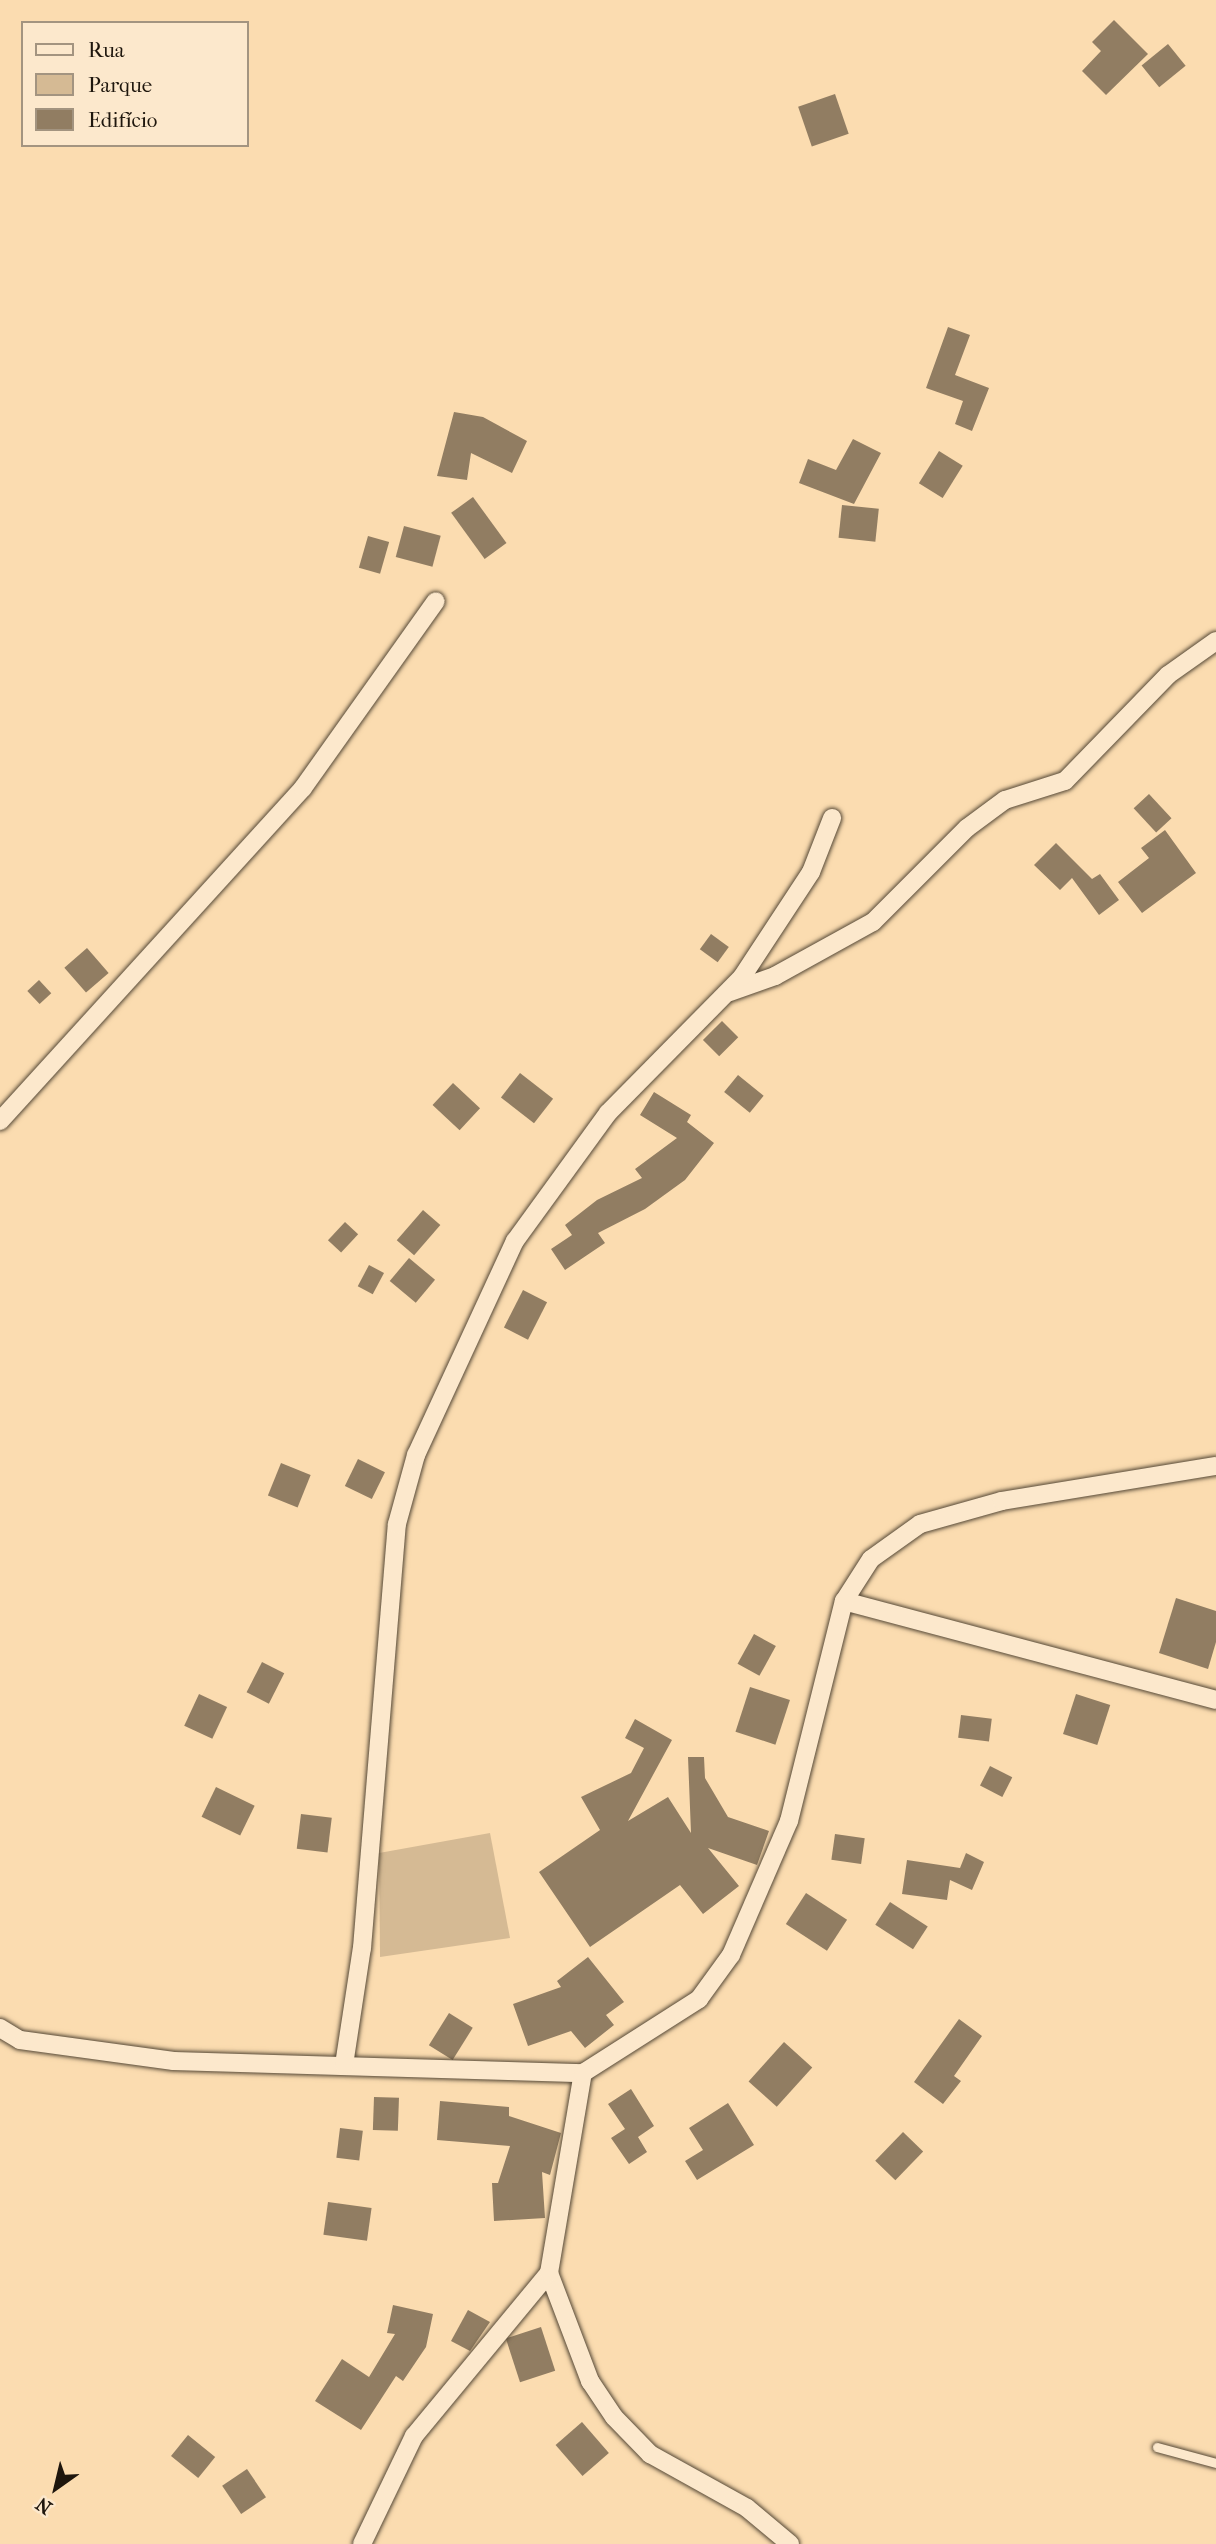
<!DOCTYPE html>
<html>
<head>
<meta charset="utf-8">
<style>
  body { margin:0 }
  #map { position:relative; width:1216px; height:2544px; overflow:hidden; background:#fbdcb0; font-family:"IM FELL French Canon",serif }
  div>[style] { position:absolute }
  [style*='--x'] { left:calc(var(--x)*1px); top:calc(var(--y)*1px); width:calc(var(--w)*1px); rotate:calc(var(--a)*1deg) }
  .green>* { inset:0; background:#d5ba94 }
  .building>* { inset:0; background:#917d62; transform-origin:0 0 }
  .roads { filter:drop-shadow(0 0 2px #554836) drop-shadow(0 0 2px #554836) }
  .service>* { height:9px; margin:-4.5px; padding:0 4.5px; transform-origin:4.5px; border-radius:4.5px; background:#fce8cc }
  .minor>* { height:18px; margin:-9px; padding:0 9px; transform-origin:9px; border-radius:9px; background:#fce8cc }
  span { translate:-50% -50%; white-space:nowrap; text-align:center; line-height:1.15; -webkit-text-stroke:7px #fce8cc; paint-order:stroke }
  .legend { position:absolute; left:21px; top:21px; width:228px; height:126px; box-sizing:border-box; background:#fce8cc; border:2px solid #a39480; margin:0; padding:9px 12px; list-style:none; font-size:21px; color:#1e160d }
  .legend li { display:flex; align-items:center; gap:14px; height:35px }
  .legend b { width:35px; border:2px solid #a39480 }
  .north { position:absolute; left:21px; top:2453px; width:70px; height:70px; -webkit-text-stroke:5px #fce8cc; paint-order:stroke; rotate:214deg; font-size:19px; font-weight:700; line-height:28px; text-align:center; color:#1e160d }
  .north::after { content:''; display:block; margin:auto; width:24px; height:32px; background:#1e160d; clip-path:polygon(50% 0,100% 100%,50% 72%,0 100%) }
</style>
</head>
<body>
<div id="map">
  <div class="green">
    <i style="clip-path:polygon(490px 1833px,510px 1938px,380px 1957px,379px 1853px)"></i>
  </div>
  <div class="building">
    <i style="clip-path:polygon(1114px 20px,1148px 54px,1106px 95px,1082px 71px,1101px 51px,1092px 42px)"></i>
    <i style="left:1168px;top:44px;width:28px;height:34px;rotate:51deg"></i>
    <i style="left:835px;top:94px;width:42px;height:39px;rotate:71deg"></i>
    <i style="clip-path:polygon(948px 327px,970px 335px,955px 375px,989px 388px,972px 431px,955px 424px,963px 401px,926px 388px)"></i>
    <i style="clip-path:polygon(454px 412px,483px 417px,527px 441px,512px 473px,471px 453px,467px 480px,437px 476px)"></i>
    <i style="clip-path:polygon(853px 439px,881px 453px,854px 504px,799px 483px,808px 459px,836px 470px)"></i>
    <i style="left:939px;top:451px;width:28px;height:38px;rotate:32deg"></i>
    <i style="left:473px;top:497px;width:57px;height:27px;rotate:54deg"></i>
    <i style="left:842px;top:505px;width:37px;height:33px;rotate:6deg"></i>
    <i style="left:404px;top:526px;width:38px;height:32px;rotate:15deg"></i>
    <i style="left:368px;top:536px;width:22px;height:33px;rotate:16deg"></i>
    <i style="left:1149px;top:794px;width:33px;height:21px;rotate:47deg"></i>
    <i style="clip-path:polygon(1165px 830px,1196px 873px,1142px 913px,1118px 882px,1149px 858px,1141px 848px)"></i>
    <i style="clip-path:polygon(1056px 843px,1092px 879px,1100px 874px,1119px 900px,1099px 915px,1072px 878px,1060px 890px,1034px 865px)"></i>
    <i style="left:711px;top:934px;width:22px;height:19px;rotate:36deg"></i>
    <i style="left:87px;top:948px;width:33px;height:30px;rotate:49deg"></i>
    <i style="left:39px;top:980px;width:18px;height:16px;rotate:47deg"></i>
    <i style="left:722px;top:1021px;width:23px;height:27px;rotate:45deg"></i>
    <i style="left:520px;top:1073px;width:42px;height:31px;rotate:38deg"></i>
    <i style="left:738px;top:1075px;width:33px;height:22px;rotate:39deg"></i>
    <i style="left:453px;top:1083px;width:37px;height:30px;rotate:43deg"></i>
    <i style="clip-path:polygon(654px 1092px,691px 1115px,687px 1122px,714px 1143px,685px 1180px,645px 1209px,598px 1233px,605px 1243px,565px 1270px,551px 1249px,572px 1235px,565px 1225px,597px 1200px,642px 1178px,635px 1169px,677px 1138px,640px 1115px)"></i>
    <i style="left:423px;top:1210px;width:23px;height:40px;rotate:41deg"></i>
    <i style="left:345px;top:1222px;width:18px;height:25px;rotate:43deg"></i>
    <i style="left:409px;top:1258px;width:34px;height:30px;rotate:40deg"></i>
    <i style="left:369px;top:1265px;width:17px;height:24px;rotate:28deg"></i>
    <i style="left:523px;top:1290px;width:27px;height:42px;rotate:27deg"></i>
    <i style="left:358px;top:1459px;width:30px;height:30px;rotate:26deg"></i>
    <i style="left:281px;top:1463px;width:32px;height:35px;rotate:22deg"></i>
    <i style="clip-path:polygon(1176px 1598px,1216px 1611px,1216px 1642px,1208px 1669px,1159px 1653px)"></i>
    <i style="left:754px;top:1634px;width:25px;height:34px;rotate:29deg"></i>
    <i style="left:262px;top:1662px;width:25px;height:34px;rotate:27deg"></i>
    <i style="left:750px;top:1687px;width:42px;height:47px;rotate:18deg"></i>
    <i style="left:199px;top:1694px;width:31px;height:35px;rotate:25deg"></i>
    <i style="left:1076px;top:1694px;width:36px;height:42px;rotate:18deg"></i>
    <i style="left:961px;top:1715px;width:31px;height:23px;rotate:7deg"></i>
    <i style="clip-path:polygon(635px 1719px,672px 1740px,628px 1821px,668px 1797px,691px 1833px,688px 1757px,704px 1757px,705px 1778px,728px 1817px,769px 1831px,757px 1865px,708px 1848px,739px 1886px,703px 1914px,680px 1885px,590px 1947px,539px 1872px,600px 1830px,581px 1797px,631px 1773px,644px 1748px,625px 1738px)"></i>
    <i style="left:990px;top:1766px;width:25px;height:22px;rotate:27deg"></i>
    <i style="left:216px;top:1787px;width:43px;height:33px;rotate:26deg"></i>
    <i style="left:301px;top:1814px;width:31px;height:35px;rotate:7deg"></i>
    <i style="left:835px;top:1834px;width:30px;height:26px;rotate:8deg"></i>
    <i style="clip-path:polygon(966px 1853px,984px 1862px,972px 1890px,950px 1880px,947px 1900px,902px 1894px,907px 1860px,960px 1868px)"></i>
    <i style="left:806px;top:1893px;width:49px;height:37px;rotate:33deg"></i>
    <i style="left:890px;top:1902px;width:45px;height:27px;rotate:33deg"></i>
    <i style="clip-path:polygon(588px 1957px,624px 2002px,606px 2015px,614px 2025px,585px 2048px,571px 2031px,528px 2046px,513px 2004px,561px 1987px,557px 1981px)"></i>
    <i style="left:449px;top:2013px;width:28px;height:38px;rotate:32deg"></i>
    <i style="clip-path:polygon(959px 2019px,982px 2036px,954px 2076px,961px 2081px,943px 2104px,914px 2082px)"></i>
    <i style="left:784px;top:2042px;width:38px;height:53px;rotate:42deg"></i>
    <i style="clip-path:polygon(631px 2089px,654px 2126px,638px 2137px,647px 2152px,629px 2164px,611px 2138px,625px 2129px,608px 2104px)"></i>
    <i style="left:374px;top:2097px;width:25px;height:33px;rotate:2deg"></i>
    <i style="clip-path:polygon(440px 2101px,509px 2107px,509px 2116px,561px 2133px,550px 2175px,542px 2172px,545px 2218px,494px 2221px,492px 2183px,498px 2183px,510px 2146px,437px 2140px)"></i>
    <i style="clip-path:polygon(728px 2103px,754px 2145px,697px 2180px,685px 2161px,703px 2150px,689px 2128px)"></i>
    <i style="left:340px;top:2128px;width:23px;height:30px;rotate:7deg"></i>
    <i style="left:903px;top:2132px;width:28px;height:40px;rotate:44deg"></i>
    <i style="left:328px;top:2202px;width:44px;height:33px;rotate:8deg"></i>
    <i style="clip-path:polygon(393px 2305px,433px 2314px,426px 2347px,403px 2381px,396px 2376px,361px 2430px,315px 2401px,342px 2359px,369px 2377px,395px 2334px,387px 2333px)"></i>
    <i style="clip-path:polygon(468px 2310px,490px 2322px,470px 2351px,451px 2341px)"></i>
    <i style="left:541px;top:2327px;width:46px;height:37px;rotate:72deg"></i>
    <i style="left:582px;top:2422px;width:41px;height:35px;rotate:49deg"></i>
    <i style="left:188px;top:2435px;width:35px;height:27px;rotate:39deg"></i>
    <i style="left:247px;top:2469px;width:34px;height:30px;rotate:56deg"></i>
  </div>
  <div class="roads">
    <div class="service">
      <i style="--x:1157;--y:2447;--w:61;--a:15.2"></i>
    </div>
    <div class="minor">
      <i style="--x:730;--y:992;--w:48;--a:-19.6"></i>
      <i style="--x:775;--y:976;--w:112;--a:-28.9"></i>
      <i style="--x:873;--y:922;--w:133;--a:-45"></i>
      <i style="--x:967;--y:828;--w:47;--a:-36.4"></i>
      <i style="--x:1005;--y:800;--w:63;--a:-17.6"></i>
      <i style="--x:1065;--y:781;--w:148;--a:-45.8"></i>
      <i style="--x:1168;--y:675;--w:59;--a:-35.3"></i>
      <i style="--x:0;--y:1121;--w:450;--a:-47.7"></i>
      <i style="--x:303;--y:788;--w:229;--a:-54.6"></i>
      <i style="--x:844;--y:1601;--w:385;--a:14.9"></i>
      <i style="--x:0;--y:2028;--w:23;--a:31"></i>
      <i style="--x:20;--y:2040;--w:155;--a:7.8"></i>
      <i style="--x:174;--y:2061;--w:409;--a:1.7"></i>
      <i style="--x:344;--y:2065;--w:118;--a:-81.3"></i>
      <i style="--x:362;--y:1948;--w:425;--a:-85.3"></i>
      <i style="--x:397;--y:1524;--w:72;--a:-74.6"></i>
      <i style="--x:416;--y:1455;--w:236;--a:-65.2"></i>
      <i style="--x:515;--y:1241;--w:158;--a:-54"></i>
      <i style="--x:608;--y:1113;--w:191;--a:-45.4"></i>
      <i style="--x:742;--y:977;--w:126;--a:-56.7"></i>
      <i style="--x:811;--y:872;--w:58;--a:-68.7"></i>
      <i style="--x:549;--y:2273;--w:116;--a:69.2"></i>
      <i style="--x:590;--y:2381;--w:43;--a:56.3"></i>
      <i style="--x:614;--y:2417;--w:52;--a:45.8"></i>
      <i style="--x:650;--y:2454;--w:111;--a:29.1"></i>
      <i style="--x:747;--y:2508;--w:56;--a:39.9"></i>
      <i style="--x:362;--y:2544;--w:120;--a:-64.3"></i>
      <i style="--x:414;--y:2436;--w:212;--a:-50.4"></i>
      <i style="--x:549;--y:2273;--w:203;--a:-80.4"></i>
      <i style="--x:583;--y:2073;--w:138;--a:-32.5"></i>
      <i style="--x:699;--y:1999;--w:54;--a:-54"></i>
      <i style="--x:731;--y:1955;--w:146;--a:-66.6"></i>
      <i style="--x:789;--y:1821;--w:227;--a:-76"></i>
      <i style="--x:844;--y:1601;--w:50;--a:-57.3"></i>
      <i style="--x:871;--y:1559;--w:60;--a:-35.5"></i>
      <i style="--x:920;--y:1524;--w:85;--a:-15.7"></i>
      <i style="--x:1002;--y:1501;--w:217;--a:-9.3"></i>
    </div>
  </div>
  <ul class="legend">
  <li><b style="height:9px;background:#fce8cc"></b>Rua</li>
  <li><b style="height:19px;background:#d5ba94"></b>Parque</li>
  <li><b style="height:19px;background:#917d62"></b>Edifício</li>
  </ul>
  <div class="north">N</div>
</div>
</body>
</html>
